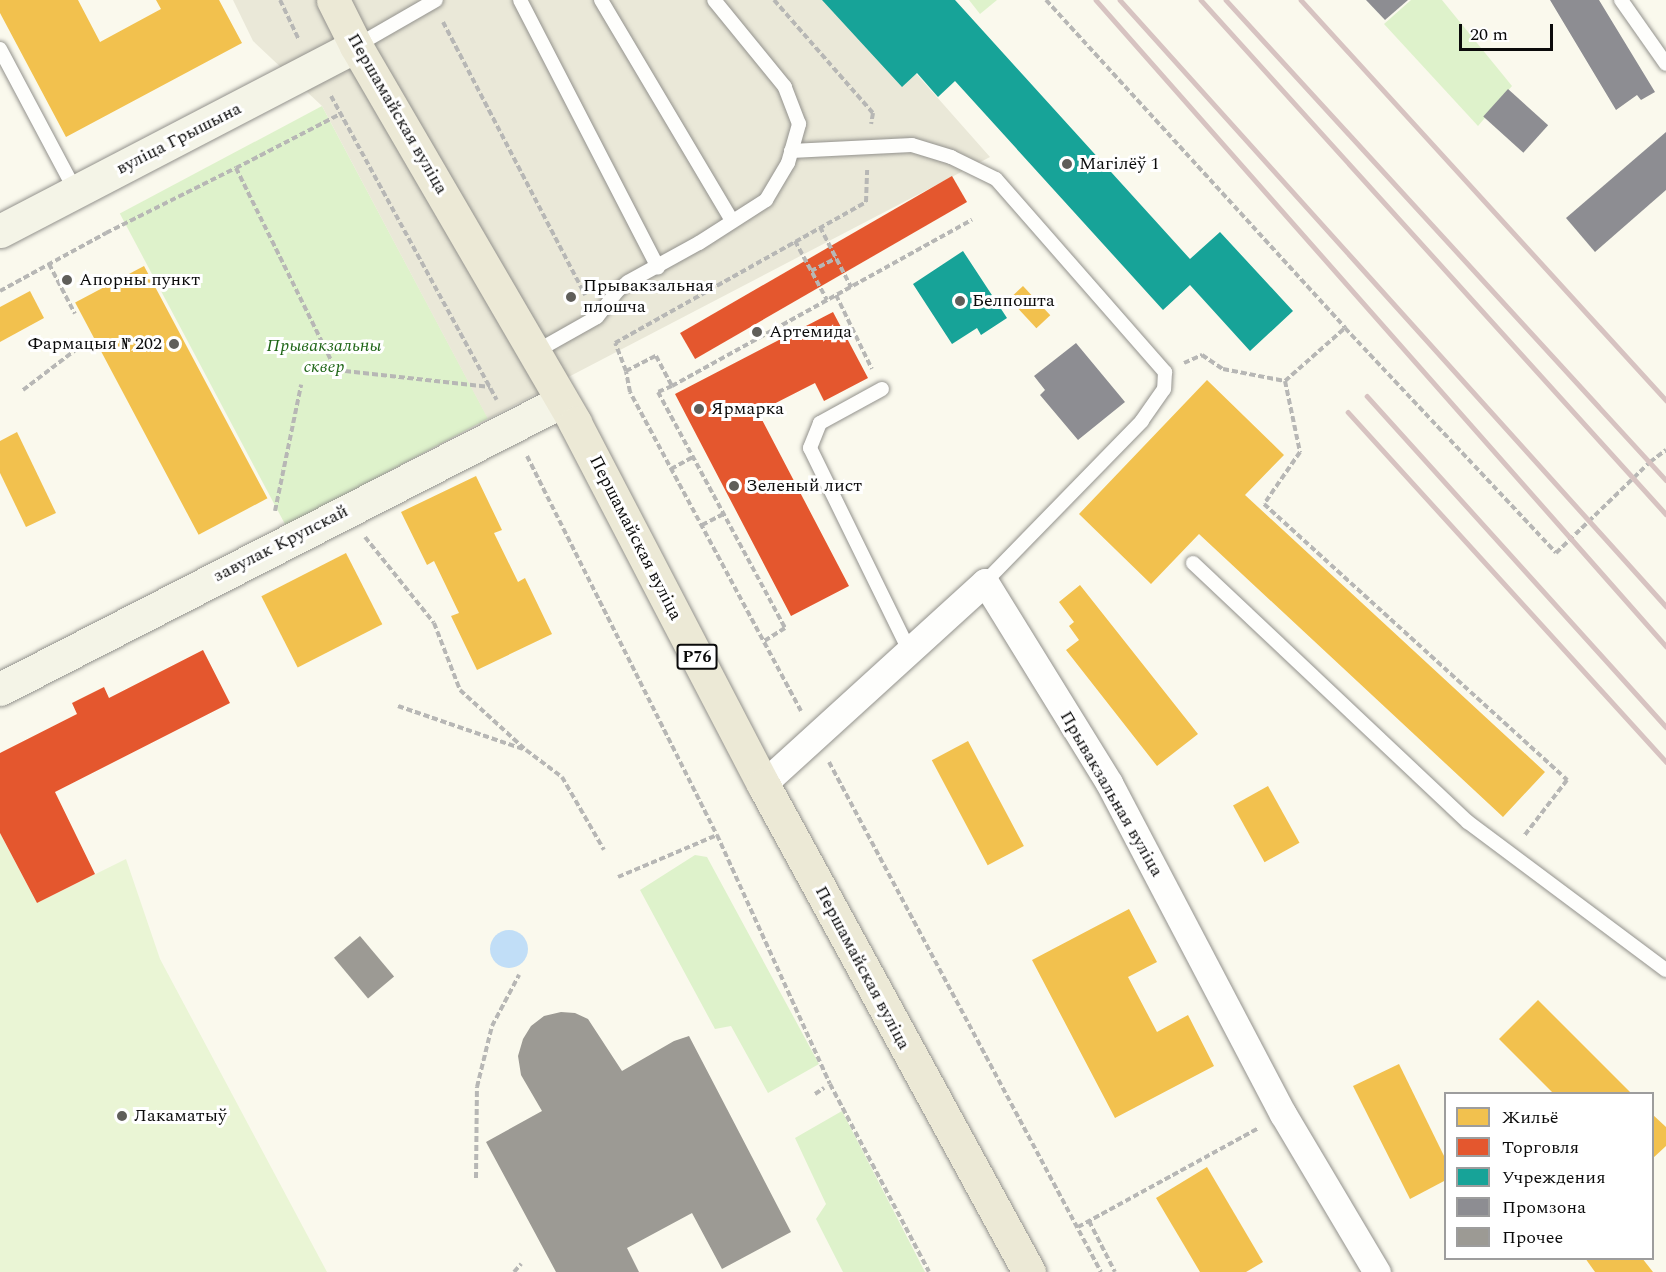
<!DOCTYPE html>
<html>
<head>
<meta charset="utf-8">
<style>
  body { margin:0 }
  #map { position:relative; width:1666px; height:1272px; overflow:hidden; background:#faf9ed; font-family:Spectral,serif }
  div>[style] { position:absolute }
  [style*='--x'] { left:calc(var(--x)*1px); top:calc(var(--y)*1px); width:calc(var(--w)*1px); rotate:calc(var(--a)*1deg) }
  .green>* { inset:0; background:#def2cb; transform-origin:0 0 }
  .pitch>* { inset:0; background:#eaf5d5 }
  .plaza>* { inset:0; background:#eae8d8 }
  .water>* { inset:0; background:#c1def7 }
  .round { border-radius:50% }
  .homes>* { inset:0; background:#f2c14e; transform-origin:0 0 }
  .shops>* { inset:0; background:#e4572e; transform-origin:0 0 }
  .public>* { inset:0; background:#17a398 }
  .industry>* { inset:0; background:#8d8d92; transform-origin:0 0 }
  .building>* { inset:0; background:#9c9a94; transform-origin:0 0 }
  .path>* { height:4px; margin-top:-2px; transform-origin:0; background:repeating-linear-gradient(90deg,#b7b7b5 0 6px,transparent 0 9px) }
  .roads { filter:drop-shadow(0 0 2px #93928d) drop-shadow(0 0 2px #93928d) }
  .service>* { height:14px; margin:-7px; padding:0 7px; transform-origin:7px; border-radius:7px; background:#fefefc }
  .minor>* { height:27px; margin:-13.5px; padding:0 13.5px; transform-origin:13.5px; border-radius:13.5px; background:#fefefc }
  .secondary>* { height:33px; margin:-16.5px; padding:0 16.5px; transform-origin:16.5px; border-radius:16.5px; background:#f4f4e7 }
  .primary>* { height:33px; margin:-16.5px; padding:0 16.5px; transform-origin:16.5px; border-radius:16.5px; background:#ece9d6 }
  .rail>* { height:4.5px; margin:-2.25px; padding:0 2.25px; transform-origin:2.25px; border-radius:2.25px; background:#d7c3c1 }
  .dots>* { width:16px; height:16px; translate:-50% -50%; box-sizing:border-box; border:3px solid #fff; border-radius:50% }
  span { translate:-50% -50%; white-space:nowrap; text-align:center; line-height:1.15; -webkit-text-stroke:6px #fff; paint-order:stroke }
  .shield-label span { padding:2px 4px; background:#fff; border:2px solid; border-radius:4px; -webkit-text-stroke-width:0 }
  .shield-label { font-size:16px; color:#0b0b0b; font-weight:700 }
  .street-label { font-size:18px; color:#0b0b0b }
  .poi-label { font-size:18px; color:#0b0b0b }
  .left { translate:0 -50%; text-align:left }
  .right { translate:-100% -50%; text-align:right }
  .park-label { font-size:18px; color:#1f6617; font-style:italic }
  .legend { position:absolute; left:1444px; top:1092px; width:210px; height:168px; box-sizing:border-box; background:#fff; border:2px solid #9d9d9d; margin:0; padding:8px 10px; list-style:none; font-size:18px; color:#0b0b0b }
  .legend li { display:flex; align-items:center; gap:12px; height:30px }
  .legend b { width:30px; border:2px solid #9d9d9d }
  .scale { position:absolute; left:1459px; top:24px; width:94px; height:27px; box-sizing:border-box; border:3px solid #0b0b0b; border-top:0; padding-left:8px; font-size:18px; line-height:21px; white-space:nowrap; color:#0b0b0b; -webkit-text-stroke:4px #fff; paint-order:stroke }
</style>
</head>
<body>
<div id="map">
  <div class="green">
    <i style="clip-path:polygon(969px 0,997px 0,980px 14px)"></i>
    <i style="clip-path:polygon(1411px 0,1442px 0,1512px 86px,1478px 126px,1384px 24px)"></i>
    <i style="left:322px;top:106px;width:354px;height:229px;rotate:62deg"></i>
    <i style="clip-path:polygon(695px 855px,707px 857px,819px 1064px,768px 1093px,731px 1026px,715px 1029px,640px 890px)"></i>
    <i style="clip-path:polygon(842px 1111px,925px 1272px,843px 1272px,816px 1219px,826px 1204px,795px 1138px)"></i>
  </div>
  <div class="pitch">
    <i style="clip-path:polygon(0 833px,37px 903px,126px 859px,160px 959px,327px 1272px,0 1272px)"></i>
  </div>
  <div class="plaza">
    <i style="clip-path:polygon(233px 0,851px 0,990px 157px,488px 419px,322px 106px,253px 41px)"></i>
  </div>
  <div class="water">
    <i class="round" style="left:490px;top:930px;width:38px;height:38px"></i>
  </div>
  <div class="homes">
    <i style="clip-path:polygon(0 0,78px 0,100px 42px,161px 9px,156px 0,219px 0,242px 43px,66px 137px,0 13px)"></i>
    <i style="left:144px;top:266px;width:263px;height:78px;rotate:62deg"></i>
    <i style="left:1023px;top:286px;width:40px;height:19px;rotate:47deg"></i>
    <i style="clip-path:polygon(30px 291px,44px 318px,0 342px,0 307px)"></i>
    <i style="clip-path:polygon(1207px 380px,1284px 455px,1245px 495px,1545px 772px,1503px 817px,1199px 534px,1151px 584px,1079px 514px)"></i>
    <i style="clip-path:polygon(17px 432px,56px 513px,26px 527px,0 473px,0 441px)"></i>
    <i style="clip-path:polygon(476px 476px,502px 530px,494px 533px,518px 582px,525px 578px,552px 634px,477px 670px,451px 616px,459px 613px,434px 561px,427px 565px,401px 512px)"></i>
    <i style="left:346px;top:553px;width:80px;height:95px;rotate:63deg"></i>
    <i style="clip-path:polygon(1080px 585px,1198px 734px,1157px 766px,1066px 650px,1079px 640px,1069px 626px,1074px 622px,1059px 602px)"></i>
    <i style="left:968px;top:741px;width:119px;height:41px;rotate:62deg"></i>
    <i style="left:1268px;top:786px;width:65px;height:40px;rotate:61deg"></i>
    <i style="clip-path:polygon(1129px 909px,1157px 962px,1128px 977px,1157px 1032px,1188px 1015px,1214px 1066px,1115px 1118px,1032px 960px)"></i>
    <i style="clip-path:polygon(1538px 1000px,1632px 1094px,1554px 1094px,1499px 1039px)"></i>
    <i style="clip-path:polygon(1399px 1064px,1446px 1160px,1446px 1180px,1410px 1199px,1353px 1086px)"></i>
    <i style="clip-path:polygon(1652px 1114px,1666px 1127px,1666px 1146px,1652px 1159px)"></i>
    <i style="clip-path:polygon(1207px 1167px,1263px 1262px,1246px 1272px,1200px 1272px,1156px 1198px)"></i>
    <i style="clip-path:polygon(1585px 1258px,1642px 1258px,1653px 1272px,1595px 1272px)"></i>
  </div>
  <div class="shops">
    <i style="left:952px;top:176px;width:30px;height:314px;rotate:60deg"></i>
    <i style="clip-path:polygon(833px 312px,868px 378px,824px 401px,815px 383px,758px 412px,849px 586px,791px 616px,675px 394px)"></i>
    <i style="clip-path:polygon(203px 650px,230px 703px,55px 792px,95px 874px,37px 903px,0 833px,0 753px,77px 714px,72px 703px,104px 687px,109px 698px)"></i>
  </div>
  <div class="public">
    <i style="clip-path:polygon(822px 0,955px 0,1190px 259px,1220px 232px,1293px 311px,1250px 351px,1190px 285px,1163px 310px,955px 81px,938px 97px,917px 73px,902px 87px)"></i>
    <i style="clip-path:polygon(963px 251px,1007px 318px,981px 335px,977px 328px,952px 344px,913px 284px)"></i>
  </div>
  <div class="industry">
    <i style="clip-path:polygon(1366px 0,1408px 0,1385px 20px)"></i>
    <i style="clip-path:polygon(1550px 0,1599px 0,1655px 92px,1641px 100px,1637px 95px,1616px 110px)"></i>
    <i style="left:1508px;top:89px;width:54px;height:37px;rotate:42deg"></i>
    <i style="clip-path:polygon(1666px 132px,1666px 190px,1595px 252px,1566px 218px)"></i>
    <i style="clip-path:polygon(1076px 343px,1125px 402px,1078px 440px,1040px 395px,1045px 390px,1034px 376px)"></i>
  </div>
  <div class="building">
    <i style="left:360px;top:936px;width:53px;height:34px;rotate:50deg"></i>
    <i style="clip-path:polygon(561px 1012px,575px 1013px,588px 1019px,622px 1071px,674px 1041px,689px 1036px,791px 1232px,722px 1269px,692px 1213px,627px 1248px,639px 1272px,556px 1272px,486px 1142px,542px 1111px,521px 1075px,518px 1056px,523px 1039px,531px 1026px,544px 1016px)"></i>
  </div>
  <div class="path">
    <i style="--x:280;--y:0;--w:44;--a:64.6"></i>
    <i style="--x:774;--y:0;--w:150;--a:48.8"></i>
    <i style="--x:873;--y:113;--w:11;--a:100"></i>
    <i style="--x:1046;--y:0;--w:444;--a:47.6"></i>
    <i style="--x:443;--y:22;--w:308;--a:62.5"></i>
    <i style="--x:331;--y:96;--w:346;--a:61.4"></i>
    <i style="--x:236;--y:168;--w:119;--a:-27.4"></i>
    <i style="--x:820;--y:227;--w:68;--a:62.7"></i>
    <i style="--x:795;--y:241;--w:67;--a:61.5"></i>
    <i style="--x:49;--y:264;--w:56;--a:62.5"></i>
    <i style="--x:811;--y:271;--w:28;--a:-27"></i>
    <i style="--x:0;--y:291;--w:121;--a:-28.7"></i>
    <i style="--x:106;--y:233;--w:145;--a:-26.6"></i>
    <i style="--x:236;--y:168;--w:225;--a:63.7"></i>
    <i style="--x:336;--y:370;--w:155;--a:6.3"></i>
    <i style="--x:836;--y:295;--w:82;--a:64.1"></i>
    <i style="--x:1184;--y:363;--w:20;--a:-24"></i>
    <i style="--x:1202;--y:355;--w:25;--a:34"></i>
    <i style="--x:1223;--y:369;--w:63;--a:11"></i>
    <i style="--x:1285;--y:381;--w:80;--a:-41.5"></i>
    <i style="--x:1345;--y:328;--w:308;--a:46.8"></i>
    <i style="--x:1556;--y:553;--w:131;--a:-44.1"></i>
    <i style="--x:1650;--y:462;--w:20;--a:-37"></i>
    <i style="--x:626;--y:371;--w:34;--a:-27"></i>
    <i style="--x:656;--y:356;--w:34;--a:62"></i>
    <i style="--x:672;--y:386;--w:343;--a:-29"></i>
    <i style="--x:1285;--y:381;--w:73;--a:78.1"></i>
    <i style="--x:1300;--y:452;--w:63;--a:124.7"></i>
    <i style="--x:1264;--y:504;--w:410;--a:42.3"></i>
    <i style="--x:1567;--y:780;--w:71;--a:127.5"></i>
    <i style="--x:672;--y:386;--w:15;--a:157"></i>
    <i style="--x:658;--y:392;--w:268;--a:61.7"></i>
    <i style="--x:785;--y:628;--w:25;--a:148"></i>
    <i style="--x:23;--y:390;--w:81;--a:-37.4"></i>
    <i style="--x:527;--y:456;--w:424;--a:63.4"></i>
    <i style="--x:717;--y:835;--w:273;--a:65.6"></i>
    <i style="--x:830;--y:1084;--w:212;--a:62.2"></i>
    <i style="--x:671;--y:469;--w:25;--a:-29"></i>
    <i style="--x:275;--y:511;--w:129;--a:-78.3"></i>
    <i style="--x:702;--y:525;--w:25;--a:-27"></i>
    <i style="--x:365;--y:537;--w:110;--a:51.3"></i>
    <i style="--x:434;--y:623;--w:72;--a:68.8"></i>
    <i style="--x:460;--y:690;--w:89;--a:42.3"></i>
    <i style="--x:398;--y:706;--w:135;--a:19"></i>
    <i style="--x:526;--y:750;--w:45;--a:36.9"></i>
    <i style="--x:562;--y:777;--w:84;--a:60.1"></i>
    <i style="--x:801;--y:711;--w:362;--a:-118.2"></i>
    <i style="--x:630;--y:392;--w:21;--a:-101"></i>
    <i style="--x:626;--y:371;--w:30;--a:-111"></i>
    <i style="--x:615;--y:343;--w:288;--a:-29.3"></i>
    <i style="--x:866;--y:202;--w:32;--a:-88"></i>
    <i style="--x:829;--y:762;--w:578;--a:61.93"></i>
    <i style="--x:618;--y:877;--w:108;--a:-23"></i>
    <i style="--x:815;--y:1094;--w:11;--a:-34"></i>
    <i style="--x:476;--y:1178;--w:91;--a:-89.4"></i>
    <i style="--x:477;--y:1087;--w:63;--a:-76.2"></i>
    <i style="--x:492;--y:1026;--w:58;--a:-62.1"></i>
    <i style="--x:1089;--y:1221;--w:57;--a:63"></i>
    <i style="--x:1078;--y:1227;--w:206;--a:-28.7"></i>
    <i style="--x:514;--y:1272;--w:11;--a:-49"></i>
  </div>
  <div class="roads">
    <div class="service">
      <i style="--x:520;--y:0;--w:301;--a:62.7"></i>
      <i style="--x:601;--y:0;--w:257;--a:59.3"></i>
      <i style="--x:1621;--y:0;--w:78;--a:54.9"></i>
      <i style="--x:356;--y:46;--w:92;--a:-29.9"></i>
      <i style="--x:0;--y:49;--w:162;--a:62"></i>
      <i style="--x:791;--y:151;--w:121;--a:-2.8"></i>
      <i style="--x:912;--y:145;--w:41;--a:17.1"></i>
      <i style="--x:951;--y:157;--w:50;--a:26.1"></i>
      <i style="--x:996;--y:179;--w:257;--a:48.8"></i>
      <i style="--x:1165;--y:372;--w:17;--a:93"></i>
      <i style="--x:1164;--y:389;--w:39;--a:125"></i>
      <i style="--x:1142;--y:421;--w:225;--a:134.3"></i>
      <i style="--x:535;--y:352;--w:71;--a:-29.4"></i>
      <i style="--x:597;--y:317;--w:33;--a:-52"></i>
      <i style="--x:617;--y:291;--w:14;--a:-39"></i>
      <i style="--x:628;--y:282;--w:81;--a:-28.8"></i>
      <i style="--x:699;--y:243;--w:80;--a:-32.7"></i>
      <i style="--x:766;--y:200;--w:43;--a:-59.3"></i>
      <i style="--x:788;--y:163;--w:41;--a:-74.2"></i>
      <i style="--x:799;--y:124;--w:40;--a:-111"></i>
      <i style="--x:785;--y:87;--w:112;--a:-129.2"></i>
      <i style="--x:882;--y:389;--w:71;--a:151.3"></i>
      <i style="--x:820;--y:423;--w:27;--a:112"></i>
      <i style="--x:810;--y:448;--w:227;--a:63.9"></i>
      <i style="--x:1193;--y:563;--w:378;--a:43.3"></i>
      <i style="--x:1468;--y:822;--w:247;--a:36.8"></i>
    </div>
    <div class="minor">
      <i style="--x:763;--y:784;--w:300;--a:-42.3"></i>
      <i style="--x:985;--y:582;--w:236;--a:58.3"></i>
      <i style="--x:1109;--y:783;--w:374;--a:62.3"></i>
      <i style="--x:1283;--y:1114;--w:184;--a:59.3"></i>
    </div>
    <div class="secondary">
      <i style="--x:0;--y:231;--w:401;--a:-27.5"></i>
      <i style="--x:0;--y:689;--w:631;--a:-27.13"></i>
    </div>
    <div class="primary">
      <i style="--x:333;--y:0;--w:51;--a:63.4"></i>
      <i style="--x:356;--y:46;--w:436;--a:59.8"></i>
      <i style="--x:575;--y:423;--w:407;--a:62.5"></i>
      <i style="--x:763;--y:784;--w:556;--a:61.41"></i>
    </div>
  </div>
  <div class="rail">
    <i style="--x:1096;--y:0;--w:862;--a:48.58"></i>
    <i style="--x:1120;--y:0;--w:816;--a:47.98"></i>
    <i style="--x:1201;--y:0;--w:693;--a:47.87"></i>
    <i style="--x:1226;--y:0;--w:651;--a:47.49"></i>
    <i style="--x:1301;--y:0;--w:542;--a:47.62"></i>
    <i style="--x:1367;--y:396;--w:446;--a:47.9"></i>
    <i style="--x:1348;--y:412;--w:473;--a:47.7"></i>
  </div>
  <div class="dots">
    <i style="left:1067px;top:164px;background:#5f5e5a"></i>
    <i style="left:67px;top:280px;background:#5f5e5a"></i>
    <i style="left:571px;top:297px;background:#5f5e5a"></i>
    <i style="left:960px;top:301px;background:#5f5e5a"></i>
    <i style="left:757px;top:332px;background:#5f5e5a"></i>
    <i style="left:174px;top:344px;background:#5f5e5a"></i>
    <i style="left:699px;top:409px;background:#5f5e5a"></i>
    <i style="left:734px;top:486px;background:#5f5e5a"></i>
    <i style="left:122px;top:1116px;background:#5f5e5a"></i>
  </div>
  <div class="shield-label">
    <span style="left:697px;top:657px">Р76</span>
  </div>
  <div class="street-label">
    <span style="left:397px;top:114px;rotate:60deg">Першамайская вуліца</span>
    <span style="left:179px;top:139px;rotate:-27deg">вуліца Грышына</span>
    <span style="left:635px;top:538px;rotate:63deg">Першамайская вуліца</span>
    <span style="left:281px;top:544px;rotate:-27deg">завулак Крупскай</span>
    <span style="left:1111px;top:794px;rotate:60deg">Прывакзальная вуліца</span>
    <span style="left:862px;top:968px;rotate:62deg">Першамайская вуліца</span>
  </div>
  <div class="poi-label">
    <span class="left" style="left:1079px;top:164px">Магілёў 1</span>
    <span class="left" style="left:79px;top:280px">Апорны пункт</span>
    <span class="left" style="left:583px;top:297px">Прывакзальная<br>плошча</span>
    <span class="left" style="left:972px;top:301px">Белпошта</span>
    <span class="left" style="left:769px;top:332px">Артемида</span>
    <span class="right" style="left:162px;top:344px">Фармацыя № 202</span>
    <span class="left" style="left:711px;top:409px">Ярмарка</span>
    <span class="left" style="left:746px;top:486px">Зеленый лист</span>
    <span class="left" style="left:134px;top:1116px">Лакаматыў</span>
  </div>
  <div class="park-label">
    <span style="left:324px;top:357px">Прывакзальны<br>сквер</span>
  </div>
  <ul class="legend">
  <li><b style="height:16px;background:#f2c14e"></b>Жильё</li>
  <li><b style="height:16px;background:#e4572e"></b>Торговля</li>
  <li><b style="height:16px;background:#17a398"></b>Учреждения</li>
  <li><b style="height:16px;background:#8d8d92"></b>Промзона</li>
  <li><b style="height:16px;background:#9c9a94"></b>Прочее</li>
  </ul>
  <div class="scale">20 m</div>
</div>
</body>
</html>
